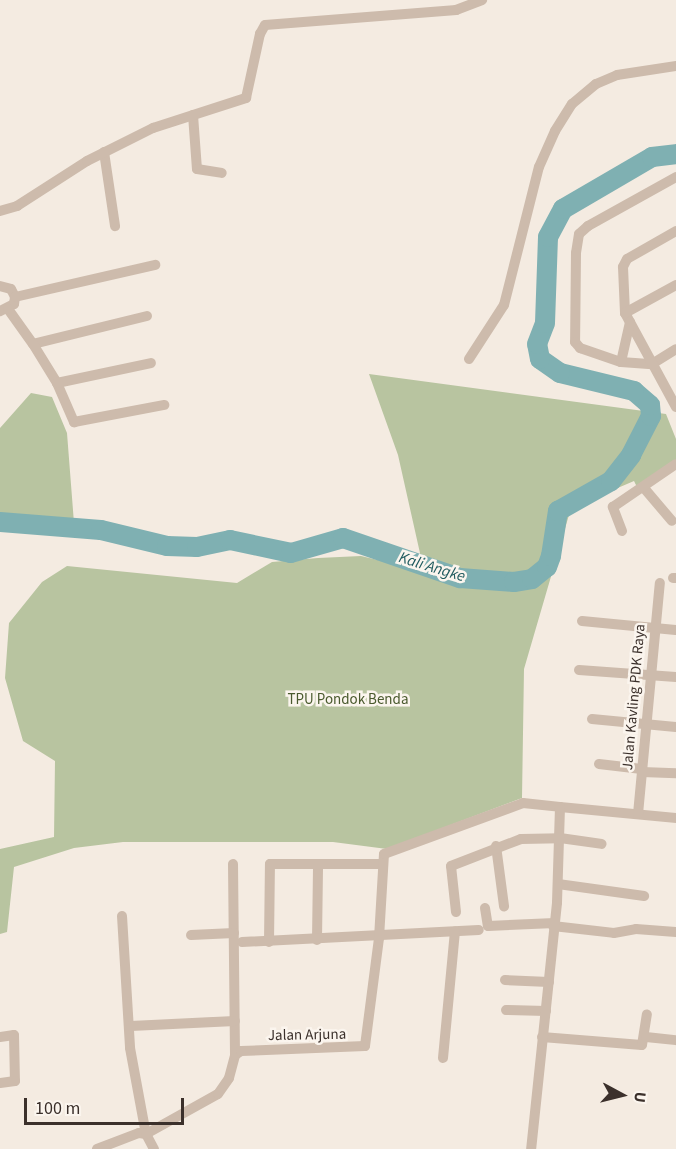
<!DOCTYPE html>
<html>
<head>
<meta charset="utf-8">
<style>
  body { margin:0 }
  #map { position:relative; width:676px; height:1149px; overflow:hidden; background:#f4ebe1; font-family:"Source Sans 3",sans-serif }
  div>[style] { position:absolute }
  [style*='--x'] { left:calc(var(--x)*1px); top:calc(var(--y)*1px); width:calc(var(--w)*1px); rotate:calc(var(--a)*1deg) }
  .green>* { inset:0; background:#b8c4a0 }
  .river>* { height:20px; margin:-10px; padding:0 10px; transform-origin:10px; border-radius:10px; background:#7fb0b2 }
  .minor>* { height:10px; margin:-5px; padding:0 5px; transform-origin:5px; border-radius:5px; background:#cdbbac }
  span { translate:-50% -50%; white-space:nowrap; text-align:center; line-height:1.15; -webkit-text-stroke:5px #fbf5ee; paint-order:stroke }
  .street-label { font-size:15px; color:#3b302b }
  .park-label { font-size:15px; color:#4a5a2e }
  .water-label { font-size:16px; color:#1f5a5e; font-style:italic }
  .north { position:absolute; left:592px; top:1065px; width:60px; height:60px; -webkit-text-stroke:4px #fbf5ee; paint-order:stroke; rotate:97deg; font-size:16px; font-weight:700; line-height:24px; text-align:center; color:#3b302b }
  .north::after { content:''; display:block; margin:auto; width:21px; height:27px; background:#3b302b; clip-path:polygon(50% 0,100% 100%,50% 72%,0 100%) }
  .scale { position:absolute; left:24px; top:1098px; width:160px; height:27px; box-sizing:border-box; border:3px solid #3b302b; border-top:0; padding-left:8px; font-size:18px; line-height:21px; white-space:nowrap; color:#3b302b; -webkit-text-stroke:4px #fbf5ee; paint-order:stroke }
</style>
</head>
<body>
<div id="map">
  <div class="green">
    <i style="clip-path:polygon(369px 374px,666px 414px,676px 439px,676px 460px,637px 487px,634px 481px,571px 508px,524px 669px,522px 798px,387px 849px,333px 842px,123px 842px,74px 848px,14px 867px,7px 932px,0 934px,0 849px,54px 837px,55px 761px,23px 741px,5px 678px,9px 623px,42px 582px,67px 566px,237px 583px,272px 562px,318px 558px,361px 556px,424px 571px,398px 455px)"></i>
    <i style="clip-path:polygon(31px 393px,52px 397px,67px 433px,74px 523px,7px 521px,0 529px,0 428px)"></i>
  </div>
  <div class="river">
    <i style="--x:0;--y:522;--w:101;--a:4.5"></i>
    <i style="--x:101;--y:530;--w:68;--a:13.6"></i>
    <i style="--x:167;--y:546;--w:30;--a:2"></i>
    <i style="--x:197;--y:547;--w:34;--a:-12"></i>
    <i style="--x:230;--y:540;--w:62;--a:12"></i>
    <i style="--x:291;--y:553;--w:54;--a:-16.1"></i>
    <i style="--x:343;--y:538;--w:124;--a:18.9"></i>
    <i style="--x:460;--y:578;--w:54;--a:4.2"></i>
    <i style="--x:514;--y:582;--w:18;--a:-9"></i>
    <i style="--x:532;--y:579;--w:19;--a:-39"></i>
    <i style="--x:547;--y:567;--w:12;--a:-70"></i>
    <i style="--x:551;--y:556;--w:46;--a:-81.2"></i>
    <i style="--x:558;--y:511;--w:61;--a:-29.5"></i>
    <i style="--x:611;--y:481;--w:33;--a:-52"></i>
    <i style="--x:631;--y:455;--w:44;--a:-62.9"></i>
    <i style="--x:651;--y:416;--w:11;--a:-95"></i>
    <i style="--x:650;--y:405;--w:21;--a:-139"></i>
    <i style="--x:634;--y:391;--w:76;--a:-166.3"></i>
    <i style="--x:560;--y:373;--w:24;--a:-145"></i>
    <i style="--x:540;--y:359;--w:15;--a:-101"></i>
    <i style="--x:537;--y:344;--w:22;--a:-69"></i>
    <i style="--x:545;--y:323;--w:86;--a:-88"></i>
    <i style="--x:548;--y:237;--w:32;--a:-62"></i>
    <i style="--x:563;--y:209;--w:103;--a:-30.3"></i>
    <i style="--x:652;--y:157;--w:24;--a:-7"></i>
  </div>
  <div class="minor">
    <i style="--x:193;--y:115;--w:54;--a:85.8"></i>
    <i style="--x:197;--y:169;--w:25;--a:9"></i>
    <i style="--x:104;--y:152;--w:75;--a:81.5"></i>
    <i style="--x:676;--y:177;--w:101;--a:150.9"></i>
    <i style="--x:588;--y:226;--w:12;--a:138"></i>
    <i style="--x:579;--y:234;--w:19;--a:99"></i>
    <i style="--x:576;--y:253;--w:89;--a:90.6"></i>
    <i style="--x:575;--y:342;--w:8;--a:50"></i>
    <i style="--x:580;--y:348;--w:43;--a:18.9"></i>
    <i style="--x:621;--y:362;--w:31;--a:4"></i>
    <i style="--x:652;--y:364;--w:28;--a:-32"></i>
    <i style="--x:0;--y:211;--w:18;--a:-16"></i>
    <i style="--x:17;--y:206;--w:83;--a:-32.7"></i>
    <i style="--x:87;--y:161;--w:74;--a:-26.6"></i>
    <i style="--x:153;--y:128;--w:98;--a:-17.9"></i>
    <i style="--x:246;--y:98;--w:66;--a:-77.7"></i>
    <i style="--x:260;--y:34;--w:10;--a:-61"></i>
    <i style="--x:265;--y:25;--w:192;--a:-4.5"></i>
    <i style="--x:456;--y:10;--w:28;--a:-21"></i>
    <i style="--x:676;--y:231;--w:56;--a:150.3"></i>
    <i style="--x:627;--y:259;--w:9;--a:117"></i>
    <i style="--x:623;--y:267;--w:46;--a:87.5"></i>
    <i style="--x:625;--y:313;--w:107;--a:61.5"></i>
    <i style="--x:0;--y:286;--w:11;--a:15"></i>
    <i style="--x:11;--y:289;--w:9;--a:63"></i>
    <i style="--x:15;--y:297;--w:7;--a:98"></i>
    <i style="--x:14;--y:304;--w:16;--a:153"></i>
    <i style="--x:15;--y:297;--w:144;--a:-12.9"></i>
    <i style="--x:8;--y:309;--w:43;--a:54.5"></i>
    <i style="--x:625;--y:313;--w:58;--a:-28.8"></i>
    <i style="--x:147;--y:316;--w:117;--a:166.2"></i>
    <i style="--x:33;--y:344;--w:46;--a:58.4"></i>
    <i style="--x:57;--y:383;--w:43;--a:66.4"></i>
    <i style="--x:74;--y:422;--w:92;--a:-10.7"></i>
    <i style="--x:469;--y:359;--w:64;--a:-57.1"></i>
    <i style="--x:504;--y:305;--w:142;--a:-75.8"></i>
    <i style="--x:539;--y:167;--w:39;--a:-66"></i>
    <i style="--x:555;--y:131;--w:32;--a:-58"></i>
    <i style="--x:572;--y:104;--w:31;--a:-40"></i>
    <i style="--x:596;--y:84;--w:23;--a:-23"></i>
    <i style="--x:617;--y:75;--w:60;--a:-8.7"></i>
    <i style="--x:621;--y:362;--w:41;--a:-77.3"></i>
    <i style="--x:57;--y:383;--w:96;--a:-12"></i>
    <i style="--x:644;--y:488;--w:43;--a:49.7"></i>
    <i style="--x:622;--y:531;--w:26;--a:-111"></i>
    <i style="--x:613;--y:507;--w:76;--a:-34.3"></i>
    <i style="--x:673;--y:578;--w:3;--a:0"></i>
    <i style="--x:582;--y:621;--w:94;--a:5.5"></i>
    <i style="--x:579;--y:670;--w:97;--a:4.1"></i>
    <i style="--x:592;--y:719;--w:84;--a:5.4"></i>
    <i style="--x:599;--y:764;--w:43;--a:6.6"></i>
    <i style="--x:642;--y:772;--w:34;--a:2"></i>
    <i style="--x:560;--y:807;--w:117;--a:5.4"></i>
    <i style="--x:638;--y:814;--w:232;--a:-84.6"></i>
    <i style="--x:496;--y:846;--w:61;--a:82.4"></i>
    <i style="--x:233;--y:864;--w:191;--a:89.4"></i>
    <i style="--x:558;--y:884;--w:87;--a:7.9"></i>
    <i style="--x:485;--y:908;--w:18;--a:81"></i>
    <i style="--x:488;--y:926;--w:67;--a:-2.6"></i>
    <i style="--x:456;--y:912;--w:46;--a:-96.2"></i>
    <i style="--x:451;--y:866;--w:75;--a:-21.1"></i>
    <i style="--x:521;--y:839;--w:39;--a:-1"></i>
    <i style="--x:560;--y:838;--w:42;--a:8.1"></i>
    <i style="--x:122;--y:916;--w:132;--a:86.5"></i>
    <i style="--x:130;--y:1048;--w:87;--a:79.5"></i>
    <i style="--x:146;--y:1134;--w:17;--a:62"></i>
    <i style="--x:553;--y:926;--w:61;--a:6.5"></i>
    <i style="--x:614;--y:933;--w:22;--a:-10"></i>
    <i style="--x:636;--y:929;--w:40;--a:4.3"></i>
    <i style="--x:191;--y:935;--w:43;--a:-2.7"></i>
    <i style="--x:317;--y:940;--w:76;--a:-89.2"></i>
    <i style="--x:242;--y:942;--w:237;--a:-2.9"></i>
    <i style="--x:269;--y:942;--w:78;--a:-89.3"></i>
    <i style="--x:270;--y:864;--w:112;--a:0"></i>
    <i style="--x:505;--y:980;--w:44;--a:2.6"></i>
    <i style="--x:506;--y:1010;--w:40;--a:1.4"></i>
    <i style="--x:131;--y:1026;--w:104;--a:-2.8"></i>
    <i style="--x:0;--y:1037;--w:14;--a:-8"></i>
    <i style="--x:14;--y:1035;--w:46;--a:88.8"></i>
    <i style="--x:15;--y:1081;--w:15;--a:172"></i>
    <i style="--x:542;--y:1037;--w:100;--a:4.6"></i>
    <i style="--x:642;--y:1045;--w:31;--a:-81"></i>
    <i style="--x:646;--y:1037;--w:30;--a:6"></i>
    <i style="--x:443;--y:1058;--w:127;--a:-84.6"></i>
    <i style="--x:97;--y:1149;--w:45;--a:-20.9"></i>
    <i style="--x:139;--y:1133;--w:7;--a:8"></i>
    <i style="--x:146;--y:1134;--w:82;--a:-29.1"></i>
    <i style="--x:218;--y:1094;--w:19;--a:-55"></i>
    <i style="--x:229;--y:1078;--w:24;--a:-75"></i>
    <i style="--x:235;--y:1055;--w:7;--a:-34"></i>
    <i style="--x:241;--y:1051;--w:124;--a:-2.3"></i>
    <i style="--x:365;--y:1046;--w:109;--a:-82.6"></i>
    <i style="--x:379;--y:938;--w:84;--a:-86.6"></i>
    <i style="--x:384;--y:854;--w:148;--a:-20.1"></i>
    <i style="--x:523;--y:803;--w:37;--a:6"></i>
    <i style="--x:560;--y:807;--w:96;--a:91.8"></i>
    <i style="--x:557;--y:903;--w:247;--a:96"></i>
  </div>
  <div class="street-label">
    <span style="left:634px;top:697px;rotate:-85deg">Jalan Kavling PDK Raya</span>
    <span style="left:307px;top:1035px;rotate:-1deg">Jalan Arjuna</span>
  </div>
  <div class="park-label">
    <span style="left:348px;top:700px">TPU Pondok Benda</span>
  </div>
  <div class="water-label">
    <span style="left:432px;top:567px;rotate:17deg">Kali Angke</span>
  </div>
  <div class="north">U</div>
  <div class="scale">100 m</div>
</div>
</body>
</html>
